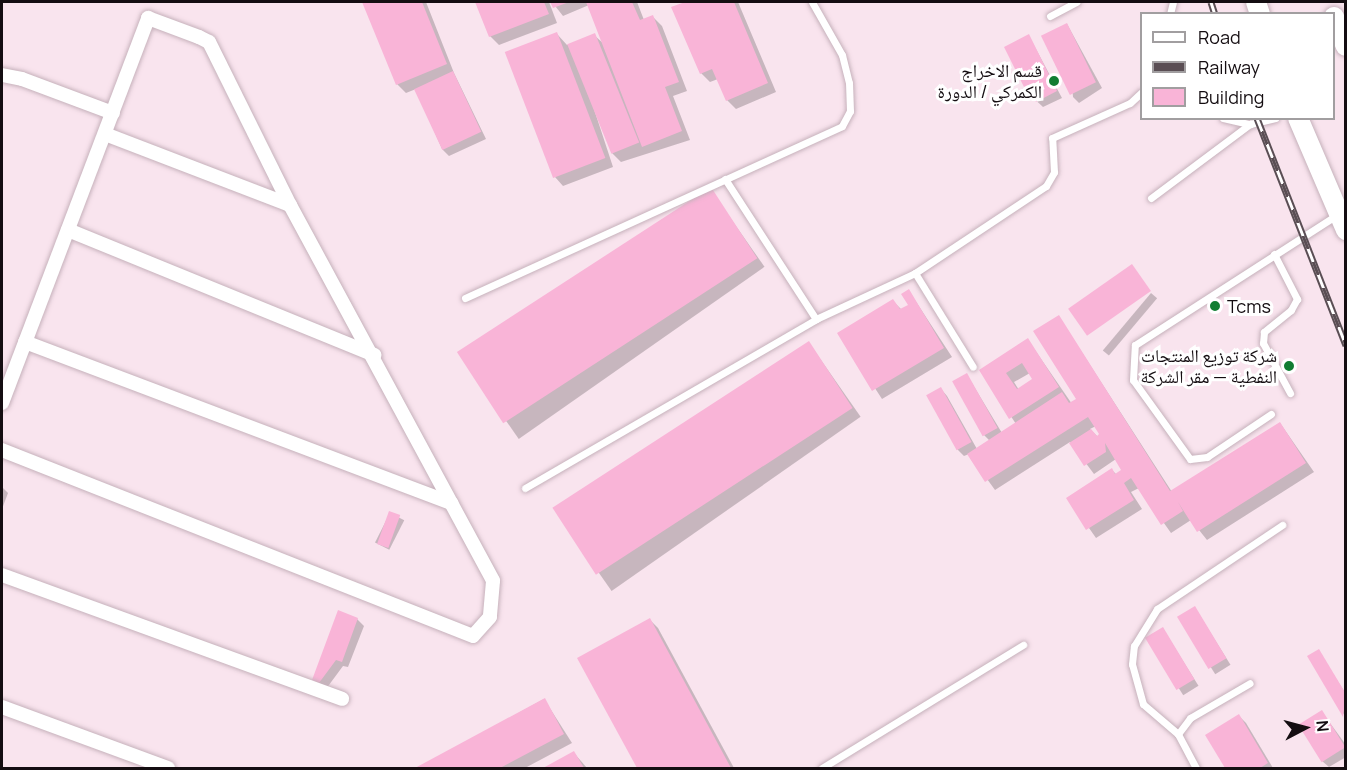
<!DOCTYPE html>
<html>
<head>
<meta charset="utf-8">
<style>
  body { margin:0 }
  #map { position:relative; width:1347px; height:770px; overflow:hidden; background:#f9e4ee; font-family:Manrope,"Noto Naskh Arabic",sans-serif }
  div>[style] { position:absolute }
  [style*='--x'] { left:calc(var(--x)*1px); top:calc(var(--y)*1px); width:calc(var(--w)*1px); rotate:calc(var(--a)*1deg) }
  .shadow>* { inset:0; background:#0003; transform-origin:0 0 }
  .building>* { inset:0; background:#f9b4d7; transform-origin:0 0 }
  .roads { filter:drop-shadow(0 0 2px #c6b1bb) drop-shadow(0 0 2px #c6b1bb) }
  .lane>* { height:7px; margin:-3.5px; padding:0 3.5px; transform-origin:3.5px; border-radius:3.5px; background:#fff }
  .street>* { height:14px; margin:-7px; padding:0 7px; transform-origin:7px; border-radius:7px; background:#fff }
  .secondary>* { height:20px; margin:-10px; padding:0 10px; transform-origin:10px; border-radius:10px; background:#fff }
  .rail>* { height:7px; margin-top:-3.5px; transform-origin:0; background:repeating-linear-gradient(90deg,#fff 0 14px,#5a4e54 0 28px); box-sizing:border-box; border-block:2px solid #5a4e54 }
  .dots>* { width:16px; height:16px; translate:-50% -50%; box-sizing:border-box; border:3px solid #fff; border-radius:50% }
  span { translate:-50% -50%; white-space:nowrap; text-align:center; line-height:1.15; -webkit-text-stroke:6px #fff; paint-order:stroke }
  .poi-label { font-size:18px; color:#140d11 }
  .right { translate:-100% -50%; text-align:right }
  .left { translate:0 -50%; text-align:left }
  .frame { position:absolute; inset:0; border:3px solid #140d11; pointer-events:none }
  .legend { position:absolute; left:1140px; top:12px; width:195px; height:108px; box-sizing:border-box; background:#fff; border:2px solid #a19ea0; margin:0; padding:8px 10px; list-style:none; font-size:18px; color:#140d11 }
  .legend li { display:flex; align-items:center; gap:12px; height:30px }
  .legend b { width:30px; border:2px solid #a19ea0 }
  .north { position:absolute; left:1275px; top:698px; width:60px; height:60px; -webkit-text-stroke:4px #fff; paint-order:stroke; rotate:84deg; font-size:16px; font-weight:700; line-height:24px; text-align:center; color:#140d11 }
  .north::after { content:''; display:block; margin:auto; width:21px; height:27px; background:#140d11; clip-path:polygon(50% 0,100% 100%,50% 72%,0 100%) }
</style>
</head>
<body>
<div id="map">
  <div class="shadow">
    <i style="clip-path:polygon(364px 2px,426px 2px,454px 73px,486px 139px,449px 156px,442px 149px,416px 89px,406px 93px,397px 84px)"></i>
    <i style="clip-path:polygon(477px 2px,549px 2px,557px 23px,499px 45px,490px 36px)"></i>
    <i style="clip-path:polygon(552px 2px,637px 2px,644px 20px,653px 17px,662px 26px,687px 91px,673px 96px,690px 140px,621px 162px,612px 153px,593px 106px,613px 167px,563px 186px,555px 177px,557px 34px,567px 45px,594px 35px,604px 44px,589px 5px,563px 16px)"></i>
    <i style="clip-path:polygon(688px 2px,738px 2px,776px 92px,736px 109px,727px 100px,718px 79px,710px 82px,701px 73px)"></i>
    <i style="clip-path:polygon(1067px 24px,1102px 88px,1079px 103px,1073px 97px)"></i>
    <i style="clip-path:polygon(1029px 36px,1062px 98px,1043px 107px,1028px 93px,1006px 48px)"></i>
    <i style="left:710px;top:189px;width:95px;height:300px;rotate:55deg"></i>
    <i style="clip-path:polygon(909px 291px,952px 357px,882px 399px,839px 333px,893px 301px,902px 310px,910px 305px)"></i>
    <i style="left:1151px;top:293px;width:8px;height:75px;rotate:40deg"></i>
    <i style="clip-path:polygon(evenodd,1059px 317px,1172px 492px,1280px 423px,1314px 472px,1207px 540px,1191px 520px,1171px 533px,1139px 488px,1131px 492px,1142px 509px,1096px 538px,1068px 498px,1112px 470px,1117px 475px,1124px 471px,1116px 459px,1094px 474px,1070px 442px,995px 490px,969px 454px,964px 456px,958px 450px,928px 396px,941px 389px,947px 396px,977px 449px,990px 441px,984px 435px,967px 375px,1002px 433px,1016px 424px,981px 371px,1028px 340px,1072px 404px,1078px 399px,1059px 317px,1030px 373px,1034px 380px,1019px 390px,1014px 382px,1030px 373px,1059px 317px,1096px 426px,1101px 435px,1098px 437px,1090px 429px,1096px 426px)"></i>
    <i style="left:809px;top:343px;width:90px;height:304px;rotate:55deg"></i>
    <i style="clip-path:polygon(2px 487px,8px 493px,2px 509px)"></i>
    <i style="left:390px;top:513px;width:16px;height:33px;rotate:27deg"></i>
    <i style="left:1195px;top:608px;width:67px;height:18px;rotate:58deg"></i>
    <i style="clip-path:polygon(357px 619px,364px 626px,348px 667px,343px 666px,326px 689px,320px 686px,313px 679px)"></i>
    <i style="clip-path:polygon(650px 620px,658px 628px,734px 768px,638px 768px,579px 658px)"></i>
    <i style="left:1163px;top:629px;width:67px;height:18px;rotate:58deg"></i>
    <i style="clip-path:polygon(1318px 651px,1346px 694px,1346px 718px,1309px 656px)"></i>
    <i style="clip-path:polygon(544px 699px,572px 743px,525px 768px,418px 768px)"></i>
    <i style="clip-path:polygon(1322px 712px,1346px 745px,1346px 757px,1329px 767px,1322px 761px)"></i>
    <i style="clip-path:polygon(1239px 716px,1246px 723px,1273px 768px,1227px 768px,1207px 735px)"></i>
    <i style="clip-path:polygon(574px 753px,587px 768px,546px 768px)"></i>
  </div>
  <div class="building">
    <i style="clip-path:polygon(362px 2px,422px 2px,447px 64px,396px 85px)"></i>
    <i style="clip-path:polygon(475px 2px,544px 2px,549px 14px,489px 37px)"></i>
    <i style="clip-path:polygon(550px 2px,569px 2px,553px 8px)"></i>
    <i style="clip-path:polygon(586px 2px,632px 2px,640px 20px,653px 15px,679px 82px,665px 87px,682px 131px,642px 147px)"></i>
    <i style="clip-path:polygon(685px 2px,734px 2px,768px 83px,726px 101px,712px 69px,700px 74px,671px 7px)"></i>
    <i style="left:1067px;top:23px;width:66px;height:29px;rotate:64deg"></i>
    <i style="left:557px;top:32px;width:135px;height:56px;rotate:69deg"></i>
    <i style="left:595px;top:33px;width:118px;height:30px;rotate:68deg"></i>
    <i style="clip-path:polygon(1029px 34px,1057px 91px,1036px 102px,1031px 91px,1027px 93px,1004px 47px)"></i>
    <i style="left:453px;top:71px;width:67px;height:43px;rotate:65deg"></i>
    <i style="left:711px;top:187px;width:85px;height:303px;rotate:57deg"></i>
    <i style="left:1132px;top:264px;width:33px;height:78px;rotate:55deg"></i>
    <i style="clip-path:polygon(909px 289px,944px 348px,872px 391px,837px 333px,893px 299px,900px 309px,908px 305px,901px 294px)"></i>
    <i style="clip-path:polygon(1059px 315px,1170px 491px,1280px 422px,1306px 463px,1197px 532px,1178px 502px,1183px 511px,1161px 525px,1131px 478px,1124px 483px,1134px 500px,1086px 530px,1066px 498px,1112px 468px,1115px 474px,1121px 470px,1105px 443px,1106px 452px,1084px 466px,1069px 443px,1091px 429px,1097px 436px,1099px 434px,1088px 417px,985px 482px,967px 454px,1062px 392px,1069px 403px,1076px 399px,1033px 331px)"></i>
    <i style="clip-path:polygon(evenodd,1028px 338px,1059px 387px,1009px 419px,979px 370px,1028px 338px,1022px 363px,1032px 379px,1017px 389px,1006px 373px,1022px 363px)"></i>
    <i style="left:809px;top:341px;width:80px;height:306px;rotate:57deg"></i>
    <i style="left:967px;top:373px;width:63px;height:17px;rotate:61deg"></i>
    <i style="left:941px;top:387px;width:63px;height:17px;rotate:61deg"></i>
    <i style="left:389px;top:511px;width:12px;height:35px;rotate:20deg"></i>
    <i style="left:1195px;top:606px;width:61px;height:21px;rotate:59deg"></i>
    <i style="clip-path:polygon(338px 610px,358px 618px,342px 662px,336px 660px,319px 683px,312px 680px)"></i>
    <i style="clip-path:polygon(650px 618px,731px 768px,637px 768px,577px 658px)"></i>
    <i style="left:1163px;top:627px;width:61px;height:21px;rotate:59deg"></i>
    <i style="clip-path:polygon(1319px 649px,1346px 694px,1343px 717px,1307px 656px)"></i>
    <i style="clip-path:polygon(545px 698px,564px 734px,500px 768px,415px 768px)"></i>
    <i style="left:1322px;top:710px;width:44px;height:28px;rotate:58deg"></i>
    <i style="clip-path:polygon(1239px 714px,1268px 763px,1260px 768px,1225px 768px,1205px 735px)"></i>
    <i style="clip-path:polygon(574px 751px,584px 768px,543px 768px)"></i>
  </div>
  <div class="roads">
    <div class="lane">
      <i style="--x:1170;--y:14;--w:12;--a:-76"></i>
      <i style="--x:1050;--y:16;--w:30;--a:-28"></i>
      <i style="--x:1223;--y:118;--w:28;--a:13"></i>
      <i style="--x:1250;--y:124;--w:26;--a:-13"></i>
      <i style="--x:725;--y:179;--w:167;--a:57"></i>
      <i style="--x:1151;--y:198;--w:124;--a:-36.8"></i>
      <i style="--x:1274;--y:254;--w:51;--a:62.9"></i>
      <i style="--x:1297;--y:299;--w:13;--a:119"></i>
      <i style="--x:1291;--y:310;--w:35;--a:141"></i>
      <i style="--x:1264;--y:332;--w:11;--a:95"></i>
      <i style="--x:1263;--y:343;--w:57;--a:61.6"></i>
      <i style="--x:915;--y:273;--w:110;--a:58.3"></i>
      <i style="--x:465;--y:298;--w:414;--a:-24.5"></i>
      <i style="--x:842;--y:126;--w:17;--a:-62"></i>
      <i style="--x:850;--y:111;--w:28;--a:-92"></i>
      <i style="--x:849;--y:83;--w:29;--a:-104"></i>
      <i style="--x:842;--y:55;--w:61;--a:-119.5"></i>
      <i style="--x:1271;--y:414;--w:77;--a:146.1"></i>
      <i style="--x:1207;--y:457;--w:17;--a:173"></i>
      <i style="--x:1190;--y:459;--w:97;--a:-125.8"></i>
      <i style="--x:1133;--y:380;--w:35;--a:-87"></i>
      <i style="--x:1135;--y:345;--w:240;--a:-32.8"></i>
      <i style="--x:525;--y:488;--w:337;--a:-30.1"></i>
      <i style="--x:816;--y:319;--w:109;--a:-24.9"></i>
      <i style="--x:915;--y:273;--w:157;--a:-33.6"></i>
      <i style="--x:1046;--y:186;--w:16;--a:-60"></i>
      <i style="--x:1054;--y:172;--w:34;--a:-93"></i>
      <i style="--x:1052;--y:138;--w:85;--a:-24.2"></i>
      <i style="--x:1130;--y:103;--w:16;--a:-43"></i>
      <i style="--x:1178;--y:734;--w:46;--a:-139.4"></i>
      <i style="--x:1143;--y:704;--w:41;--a:-105.4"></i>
      <i style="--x:1132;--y:664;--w:18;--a:-84"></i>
      <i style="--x:1134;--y:646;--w:44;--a:-58.1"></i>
      <i style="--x:1157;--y:609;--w:151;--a:-33.9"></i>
      <i style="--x:822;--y:768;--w:236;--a:-31.5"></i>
      <i style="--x:1196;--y:768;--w:38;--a:-118"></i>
      <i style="--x:1178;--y:734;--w:20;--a:-53"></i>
      <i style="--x:1190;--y:718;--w:69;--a:-30.3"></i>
    </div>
    <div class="street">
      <i style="--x:2;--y:75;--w:20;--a:11"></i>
      <i style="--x:22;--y:79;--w:97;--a:20.5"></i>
      <i style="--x:105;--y:134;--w:198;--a:21"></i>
      <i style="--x:68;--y:230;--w:331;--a:22.2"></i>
      <i style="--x:25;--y:342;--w:456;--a:20.7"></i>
      <i style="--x:2;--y:403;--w:412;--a:-69.2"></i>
      <i style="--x:148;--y:18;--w:54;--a:20.4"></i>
      <i style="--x:199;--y:37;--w:11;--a:27"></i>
      <i style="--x:209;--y:42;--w:182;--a:63.6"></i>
      <i style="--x:290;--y:205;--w:427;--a:61.6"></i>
      <i style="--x:493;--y:581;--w:36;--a:95"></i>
      <i style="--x:490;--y:617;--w:25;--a:132"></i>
      <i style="--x:473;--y:636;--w:506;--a:-158.45"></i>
      <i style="--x:2;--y:575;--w:362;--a:20"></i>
      <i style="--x:2;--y:707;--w:177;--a:20.2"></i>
    </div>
    <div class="secondary">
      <i style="--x:1256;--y:2;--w:13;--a:72"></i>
      <i style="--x:1334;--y:17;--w:31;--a:68"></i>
      <i style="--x:1298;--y:118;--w:122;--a:66.8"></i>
    </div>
  </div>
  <div class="rail">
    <i style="--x:1211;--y:2;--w:13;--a:72"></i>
    <i style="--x:1257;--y:118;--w:244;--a:68.6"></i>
  </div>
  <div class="dots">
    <i style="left:1054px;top:81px;background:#117d32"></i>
    <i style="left:1215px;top:306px;background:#117d32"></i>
    <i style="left:1289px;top:366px;background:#117d32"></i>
  </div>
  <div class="poi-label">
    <span class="right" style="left:1042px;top:81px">قسم الاخراج<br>الكمركي / الدورة</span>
    <span class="left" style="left:1227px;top:306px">Tcms</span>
    <span class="right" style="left:1277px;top:366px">شركة توزيع المنتجات<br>النفطية — مقر الشركة</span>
  </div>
  <div class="frame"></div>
  <ul class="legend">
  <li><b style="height:8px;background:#fff"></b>Road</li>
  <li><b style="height:8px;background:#5a4e54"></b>Railway</li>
  <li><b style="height:16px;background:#f9b4d7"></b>Building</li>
  </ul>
  <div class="north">N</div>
</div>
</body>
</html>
